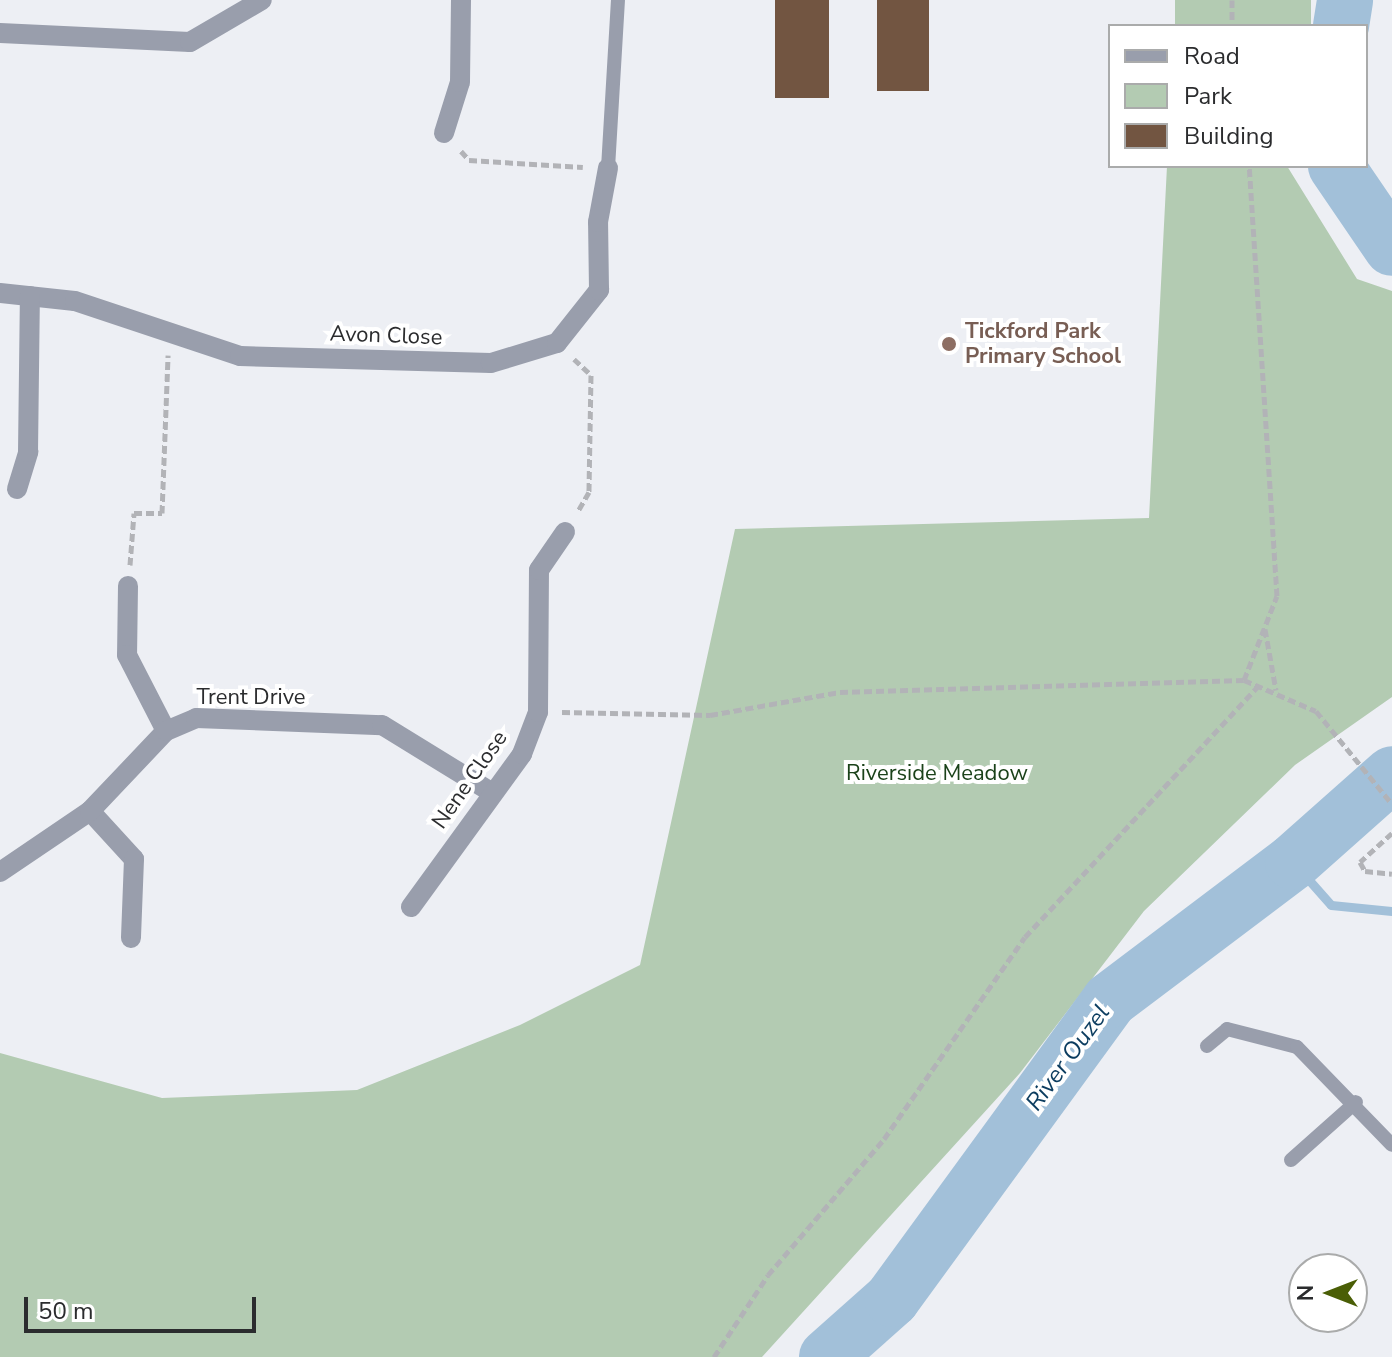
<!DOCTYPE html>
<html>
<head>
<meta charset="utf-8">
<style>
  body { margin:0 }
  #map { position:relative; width:1392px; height:1357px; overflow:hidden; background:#edeff4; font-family:"Nunito Sans",sans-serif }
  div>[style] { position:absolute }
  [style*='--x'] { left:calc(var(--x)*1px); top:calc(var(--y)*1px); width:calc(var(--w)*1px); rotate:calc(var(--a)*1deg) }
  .green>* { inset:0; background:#b3cbb2; transform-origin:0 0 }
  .stream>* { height:9px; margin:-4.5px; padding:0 4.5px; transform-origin:4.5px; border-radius:4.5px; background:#a2c0d9 }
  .river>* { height:56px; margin:-28px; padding:0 28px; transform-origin:28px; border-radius:28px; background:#a2c0d9 }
  .building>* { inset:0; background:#725541; transform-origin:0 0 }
  .path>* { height:5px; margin-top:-2.5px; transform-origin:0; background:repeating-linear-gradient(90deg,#b2b3b7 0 8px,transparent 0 12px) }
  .lane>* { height:14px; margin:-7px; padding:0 7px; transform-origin:7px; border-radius:7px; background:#999eac }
  .street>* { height:20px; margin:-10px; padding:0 10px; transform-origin:10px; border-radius:10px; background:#999eac }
  .dots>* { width:22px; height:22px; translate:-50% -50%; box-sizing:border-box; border:4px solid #fff; border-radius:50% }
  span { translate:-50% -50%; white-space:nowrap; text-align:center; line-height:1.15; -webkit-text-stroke:8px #fff; paint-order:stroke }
  .education-label { font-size:22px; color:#785e54; font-weight:700 }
  .left { translate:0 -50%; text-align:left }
  .street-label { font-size:22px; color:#2b2c2e }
  .park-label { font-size:22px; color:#1b421a }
  .water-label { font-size:24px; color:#0b3c5f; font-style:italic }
  .legend { position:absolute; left:1108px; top:24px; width:260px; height:144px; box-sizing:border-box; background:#fff; border:2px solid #aaabab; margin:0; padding:10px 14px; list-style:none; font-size:24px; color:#2b2c2e }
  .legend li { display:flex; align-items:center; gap:16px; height:40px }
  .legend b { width:40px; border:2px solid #aaabab }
  .north { position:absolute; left:1288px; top:1253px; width:80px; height:80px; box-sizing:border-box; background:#fff; border:2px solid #aaabab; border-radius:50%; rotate:270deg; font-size:22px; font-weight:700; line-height:32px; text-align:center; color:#2b2c2e }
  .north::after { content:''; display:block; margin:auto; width:28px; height:36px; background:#4a5e06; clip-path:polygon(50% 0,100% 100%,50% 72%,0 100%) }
  .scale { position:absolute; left:24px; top:1297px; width:232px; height:36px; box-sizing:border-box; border:4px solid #2b2c2e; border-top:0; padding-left:10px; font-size:24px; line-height:28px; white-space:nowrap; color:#2b2c2e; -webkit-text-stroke:6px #fff; paint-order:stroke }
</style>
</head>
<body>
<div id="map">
  <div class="green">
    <i style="left:1175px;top:0;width:136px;height:26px"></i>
    <i style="clip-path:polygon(1167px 166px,1287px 166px,1357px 279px,1392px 291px,1392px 697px,1295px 765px,1144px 911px,1020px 1073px,762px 1357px,0 1357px,0 1053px,162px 1098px,357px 1090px,520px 1025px,640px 965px,735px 529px,1149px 518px)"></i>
  </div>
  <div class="stream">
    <i style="--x:1293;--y:862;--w:57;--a:48.5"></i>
    <i style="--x:1331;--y:905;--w:61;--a:5.6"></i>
  </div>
  <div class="river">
    <i style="--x:1341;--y:26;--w:26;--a:-81"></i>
    <i style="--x:1336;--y:166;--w:99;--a:55.7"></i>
    <i style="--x:827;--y:1357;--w:87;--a:-41.7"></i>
    <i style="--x:892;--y:1299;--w:370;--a:-53.9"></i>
    <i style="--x:1110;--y:1000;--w:229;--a:-37"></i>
    <i style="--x:1293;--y:862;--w:132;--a:-41.6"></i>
  </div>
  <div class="building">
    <i style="left:775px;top:0;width:54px;height:98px"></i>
    <i style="left:877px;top:0;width:52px;height:91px"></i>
  </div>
  <div class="path">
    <i style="--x:1232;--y:0;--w:26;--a:90"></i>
    <i style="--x:461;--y:151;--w:12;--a:48"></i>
    <i style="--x:469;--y:160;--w:114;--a:3.5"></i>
    <i style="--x:574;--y:359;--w:23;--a:43"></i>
    <i style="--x:591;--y:375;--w:117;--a:91"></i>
    <i style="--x:589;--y:492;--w:22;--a:120"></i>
    <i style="--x:130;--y:565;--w:52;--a:-85.6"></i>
    <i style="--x:134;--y:513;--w:28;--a:0"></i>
    <i style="--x:162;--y:513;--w:158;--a:-87.8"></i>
    <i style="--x:1265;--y:629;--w:62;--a:79.8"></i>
    <i style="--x:1244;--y:680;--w:90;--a:-68.6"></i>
    <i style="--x:1277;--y:596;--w:431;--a:-93.7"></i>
    <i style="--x:562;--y:712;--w:148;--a:1.2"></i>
    <i style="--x:710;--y:715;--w:132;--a:-10"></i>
    <i style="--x:840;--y:692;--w:404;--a:-1.7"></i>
    <i style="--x:1244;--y:680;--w:78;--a:23.3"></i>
    <i style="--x:1316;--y:711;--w:120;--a:50.7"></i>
    <i style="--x:1392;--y:833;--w:43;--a:137.8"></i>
    <i style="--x:1360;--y:862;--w:10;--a:61"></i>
    <i style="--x:1365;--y:871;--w:27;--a:6"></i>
    <i style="--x:714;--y:1357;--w:98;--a:-56.6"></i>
    <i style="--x:768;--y:1275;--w:179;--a:-49.5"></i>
    <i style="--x:884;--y:1139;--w:246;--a:-55.1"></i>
    <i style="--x:1025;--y:937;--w:345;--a:-47.1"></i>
  </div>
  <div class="lane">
    <i style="--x:608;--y:168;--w:168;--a:-86.6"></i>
    <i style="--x:1207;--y:1046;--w:26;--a:-40"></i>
    <i style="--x:1227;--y:1029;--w:72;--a:14.4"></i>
    <i style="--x:1297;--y:1047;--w:136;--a:45.9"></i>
    <i style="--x:1291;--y:1160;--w:87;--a:-41.7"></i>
  </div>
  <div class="street">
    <i style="--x:0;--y:33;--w:190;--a:2.7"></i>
    <i style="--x:190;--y:42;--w:83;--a:-30.3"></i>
    <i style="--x:444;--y:133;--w:53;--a:-72.6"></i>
    <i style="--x:460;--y:82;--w:82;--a:-89.3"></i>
    <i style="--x:0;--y:293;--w:75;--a:6.1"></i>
    <i style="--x:75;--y:301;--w:174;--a:18.4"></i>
    <i style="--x:240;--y:356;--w:251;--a:1.6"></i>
    <i style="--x:491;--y:363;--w:69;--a:-16.9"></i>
    <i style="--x:557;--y:343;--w:68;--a:-51.6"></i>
    <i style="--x:599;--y:290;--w:68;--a:-90.8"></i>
    <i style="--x:598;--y:222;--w:55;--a:-79.5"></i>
    <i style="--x:17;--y:489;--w:39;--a:-73"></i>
    <i style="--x:28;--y:452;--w:156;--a:-89.3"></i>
    <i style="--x:128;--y:586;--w:69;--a:90.8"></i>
    <i style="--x:127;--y:655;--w:85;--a:62.8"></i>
    <i style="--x:90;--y:811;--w:65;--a:47.5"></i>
    <i style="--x:134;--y:859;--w:79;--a:92.2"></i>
    <i style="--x:0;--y:872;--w:109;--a:-34.1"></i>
    <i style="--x:90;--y:811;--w:110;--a:-46.5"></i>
    <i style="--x:166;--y:731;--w:33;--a:-23"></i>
    <i style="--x:196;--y:718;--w:186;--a:2.2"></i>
    <i style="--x:382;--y:725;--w:128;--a:31.6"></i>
    <i style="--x:411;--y:907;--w:189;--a:-54"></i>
    <i style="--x:522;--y:754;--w:45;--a:-69.1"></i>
    <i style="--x:538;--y:712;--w:142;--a:-89.6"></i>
    <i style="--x:539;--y:570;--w:46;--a:-55.6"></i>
  </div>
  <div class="dots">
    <i style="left:949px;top:344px;background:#8d6e63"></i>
  </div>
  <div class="education-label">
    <span class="left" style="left:965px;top:344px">Tickford Park<br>Primary School</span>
  </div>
  <div class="street-label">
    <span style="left:386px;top:336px;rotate:2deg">Avon Close</span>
    <span style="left:251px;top:698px">Trent Drive</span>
    <span style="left:470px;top:780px;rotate:-55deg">Nene Close</span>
  </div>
  <div class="park-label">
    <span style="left:937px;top:774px">Riverside Meadow</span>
  </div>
  <div class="water-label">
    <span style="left:1068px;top:1058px;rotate:-54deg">River Ouzel</span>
  </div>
  <ul class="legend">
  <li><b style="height:10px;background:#999eac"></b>Road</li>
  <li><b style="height:22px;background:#b3cbb2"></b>Park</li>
  <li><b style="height:22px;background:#725541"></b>Building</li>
  </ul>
  <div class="north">N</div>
  <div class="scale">50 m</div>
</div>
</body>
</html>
